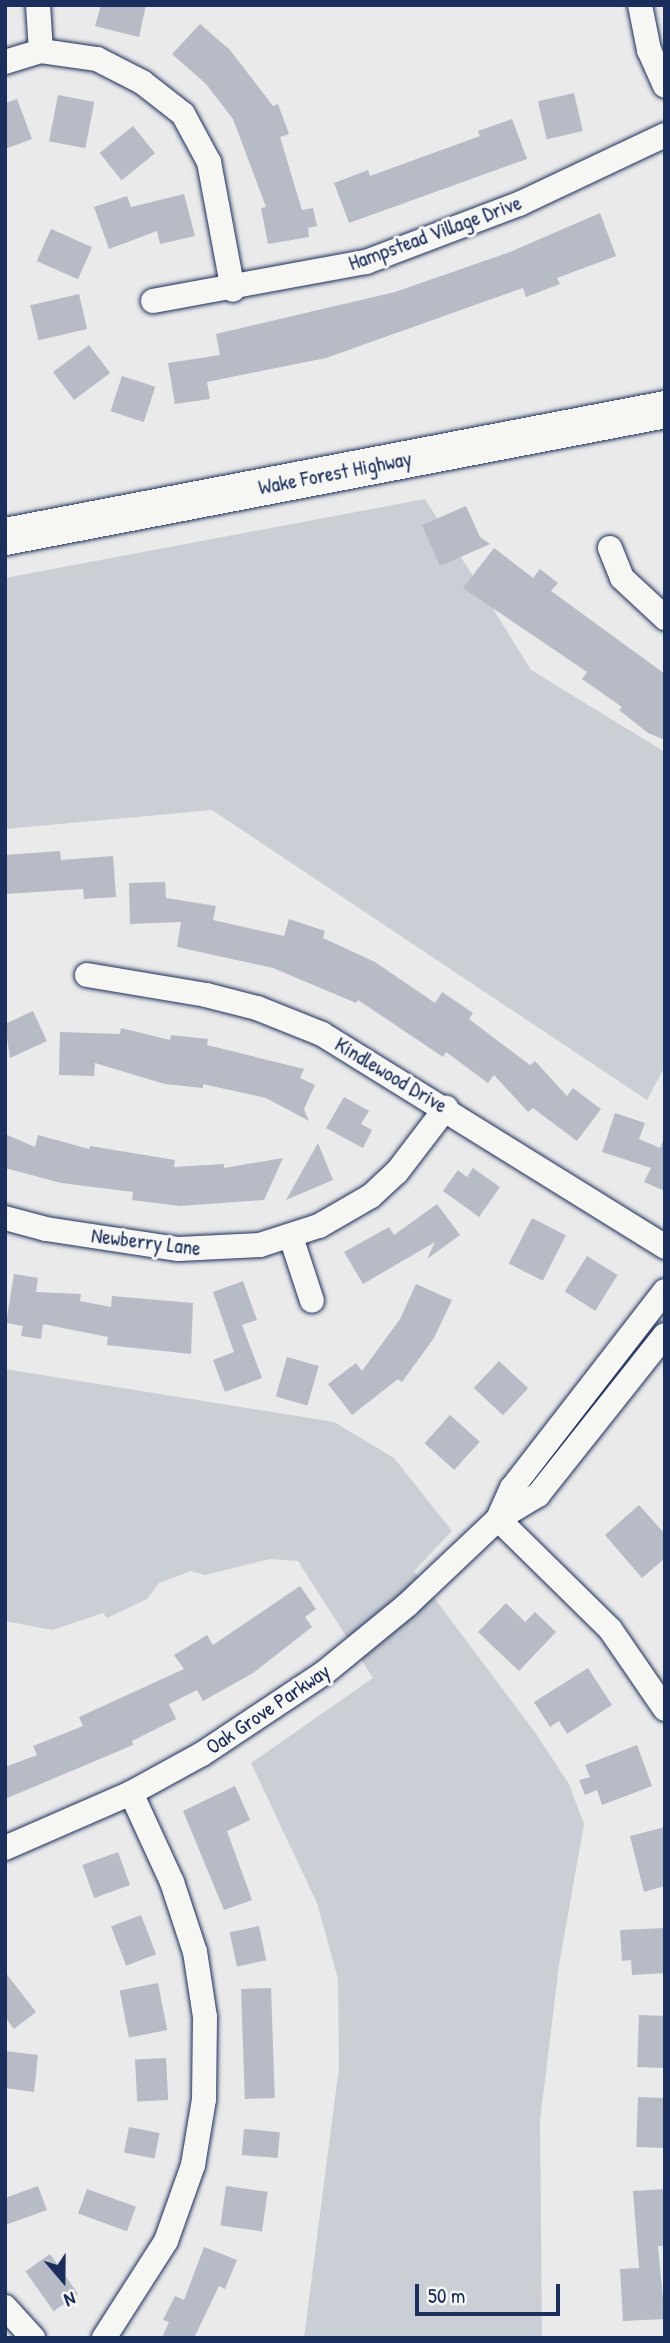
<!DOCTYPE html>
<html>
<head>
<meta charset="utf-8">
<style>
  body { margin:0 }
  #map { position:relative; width:670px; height:2343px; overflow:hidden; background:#e9eae9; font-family:"Patrick Hand",sans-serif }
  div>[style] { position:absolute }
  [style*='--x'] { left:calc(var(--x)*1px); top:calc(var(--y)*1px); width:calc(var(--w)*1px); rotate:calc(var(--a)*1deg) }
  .green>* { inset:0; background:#caced5 }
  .building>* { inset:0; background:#b6bbc6; transform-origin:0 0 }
  .roads { filter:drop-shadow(0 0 2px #1b2f5e) drop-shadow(0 0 2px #1b2f5e) }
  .minor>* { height:24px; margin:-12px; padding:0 12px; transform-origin:12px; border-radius:12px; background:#f6f6f2 }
  .highway>* { height:37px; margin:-18.5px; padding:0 18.5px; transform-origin:18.5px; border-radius:18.5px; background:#f6f6f2 }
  span { translate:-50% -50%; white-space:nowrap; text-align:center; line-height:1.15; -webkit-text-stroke:6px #f6f6f2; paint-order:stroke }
  .street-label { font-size:21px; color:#1b2f5e }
  .frame { position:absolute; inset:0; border:7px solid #1b2f5e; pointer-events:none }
  .north { position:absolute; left:28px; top:2245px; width:70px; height:70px; -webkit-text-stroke:5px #f6f6f2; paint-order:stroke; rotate:160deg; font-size:19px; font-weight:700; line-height:28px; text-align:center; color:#1b2f5e }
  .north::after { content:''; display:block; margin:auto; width:24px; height:32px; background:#1b2f5e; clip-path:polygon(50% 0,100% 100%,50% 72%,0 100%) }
  .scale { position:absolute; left:415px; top:2284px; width:145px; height:32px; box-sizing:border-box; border:4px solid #1b2f5e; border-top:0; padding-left:9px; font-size:21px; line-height:24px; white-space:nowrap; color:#1b2f5e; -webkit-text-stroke:5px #f6f6f2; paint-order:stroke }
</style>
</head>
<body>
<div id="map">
  <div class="green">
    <i style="clip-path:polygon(425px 499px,531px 670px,665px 752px,665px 1066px,647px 1100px,212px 810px,5px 829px,5px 578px)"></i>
    <i style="clip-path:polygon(5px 1369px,334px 1422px,394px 1458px,452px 1531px,414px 1571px,534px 1731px,569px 1784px,584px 1824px,559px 1965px,540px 2121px,542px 2338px,304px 2338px,339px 2067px,338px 1979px,317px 1903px,251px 1763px,373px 1678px,298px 1561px,270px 1559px,205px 1575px,191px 1571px,159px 1583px,147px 1599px,107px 1618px,103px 1613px,52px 1630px,5px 1621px)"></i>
  </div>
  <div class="building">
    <i style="clip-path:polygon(101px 5px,146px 5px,139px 37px,95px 26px)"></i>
    <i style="clip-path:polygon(200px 24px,230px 50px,273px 106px,278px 104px,289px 134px,280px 137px,302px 210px,313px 208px,317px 226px,308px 228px,309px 237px,268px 244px,261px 208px,266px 207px,233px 119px,206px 84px,172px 54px)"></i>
    <i style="left:574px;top:93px;width:39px;height:37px;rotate:77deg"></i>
    <i style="left:58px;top:95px;width:37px;height:47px;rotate:11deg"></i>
    <i style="clip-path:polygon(17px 99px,32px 139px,5px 149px,5px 103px)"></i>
    <i style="clip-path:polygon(512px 119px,527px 159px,349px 223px,334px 183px,368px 170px,370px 176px,480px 136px,478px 131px)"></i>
    <i style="left:133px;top:126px;width:35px;height:43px;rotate:51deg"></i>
    <i style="clip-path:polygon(184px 194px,195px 236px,160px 244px,157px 231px,109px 249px,94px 207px,127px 196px,131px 207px)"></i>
    <i style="clip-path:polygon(600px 213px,616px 256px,557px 278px,560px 284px,526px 297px,523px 288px,326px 358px,207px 382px,210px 399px,175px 404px,168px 363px,220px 355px,216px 334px,395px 292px,510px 252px)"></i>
    <i style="left:51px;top:229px;width:45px;height:35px;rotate:24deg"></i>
    <i style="left:79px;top:294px;width:36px;height:50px;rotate:77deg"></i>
    <i style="left:89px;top:345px;width:35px;height:45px;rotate:53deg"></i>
    <i style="left:122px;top:376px;width:35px;height:37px;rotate:18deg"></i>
    <i style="clip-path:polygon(466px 506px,480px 537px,490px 544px,440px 566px,422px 525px)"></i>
    <i style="clip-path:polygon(494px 548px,533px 578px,540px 569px,558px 583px,551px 591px,665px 674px,665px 740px,648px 733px,619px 710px,622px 707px,582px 679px,587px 672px,463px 588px)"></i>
    <i style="clip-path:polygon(60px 851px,61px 860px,113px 856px,116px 897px,84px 899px,83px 889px,5px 894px,5px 855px)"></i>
    <i style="clip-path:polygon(165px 882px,166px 898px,216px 906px,213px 920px,284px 936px,289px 919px,325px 931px,323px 938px,375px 962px,435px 1003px,442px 992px,473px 1013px,469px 1019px,530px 1065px,535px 1061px,567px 1096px,573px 1088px,601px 1109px,577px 1141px,533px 1108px,528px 1112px,494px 1075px,488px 1083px,446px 1052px,443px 1057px,358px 1000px,356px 1003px,273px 968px,177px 947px,181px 922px,130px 924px,129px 883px)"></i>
    <i style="clip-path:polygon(33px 1011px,47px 1041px,10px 1058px,5px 1024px)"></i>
    <i style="clip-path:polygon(121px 1028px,170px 1040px,171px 1035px,208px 1039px,207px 1045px,304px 1069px,300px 1078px,315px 1085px,304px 1109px,309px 1121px,266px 1098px,203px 1084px,203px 1088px,165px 1084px,95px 1063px,94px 1076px,59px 1075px,60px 1032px,120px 1034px)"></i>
    <i style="clip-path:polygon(344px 1097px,369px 1111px,361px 1124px,372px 1130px,363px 1148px,326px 1128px)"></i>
    <i style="clip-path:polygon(615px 1113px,645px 1123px,639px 1139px,660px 1148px,665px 1136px,665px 1191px,644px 1182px,651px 1168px,602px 1152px)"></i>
    <i style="clip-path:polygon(5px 1134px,35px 1147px,38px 1135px,89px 1149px,90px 1146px,175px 1160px,174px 1167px,224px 1164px,224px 1168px,283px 1158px,264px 1200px,180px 1206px,132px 1200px,133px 1192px,61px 1183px,5px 1168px)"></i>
    <i style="clip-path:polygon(318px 1143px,333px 1180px,286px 1200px)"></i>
    <i style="clip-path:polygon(473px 1168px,500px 1187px,479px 1217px,443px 1191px,458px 1170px,467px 1177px)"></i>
    <i style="clip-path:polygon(437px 1204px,460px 1235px,427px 1259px,435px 1242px,363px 1284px,344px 1252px,389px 1227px,394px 1235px)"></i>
    <i style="left:532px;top:1218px;width:38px;height:51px;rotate:27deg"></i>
    <i style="left:587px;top:1256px;width:36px;height:42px;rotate:32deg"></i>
    <i style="clip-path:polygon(14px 1274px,38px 1278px,36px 1292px,81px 1294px,80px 1301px,111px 1307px,112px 1296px,193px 1303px,191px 1354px,107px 1345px,108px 1337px,43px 1324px,41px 1339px,21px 1336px,23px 1326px,6px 1323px)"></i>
    <i style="clip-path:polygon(243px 1281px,257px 1320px,242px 1325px,262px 1378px,225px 1392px,213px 1360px,234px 1352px,213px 1292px)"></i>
    <i style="clip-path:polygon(416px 1284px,452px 1300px,434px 1338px,402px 1382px,398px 1379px,352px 1415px,328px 1384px,356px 1363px,362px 1371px,400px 1319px)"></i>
    <i style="left:287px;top:1357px;width:33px;height:41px;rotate:16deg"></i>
    <i style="left:499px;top:1361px;width:40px;height:37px;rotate:43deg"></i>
    <i style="left:450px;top:1415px;width:40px;height:38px;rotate:42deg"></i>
    <i style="clip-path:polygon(639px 1505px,665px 1534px,665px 1558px,642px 1578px,605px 1535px)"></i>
    <i style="clip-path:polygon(300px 1586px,316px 1609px,305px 1617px,312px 1627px,253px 1673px,203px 1701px,197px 1690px,169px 1704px,176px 1719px,132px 1741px,133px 1745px,5px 1799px,5px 1767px,37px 1755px,33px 1746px,83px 1726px,79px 1717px,184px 1669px,174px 1655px,207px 1635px,213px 1645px)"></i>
    <i style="clip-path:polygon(506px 1603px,525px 1622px,535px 1612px,556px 1632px,519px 1671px,478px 1632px)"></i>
    <i style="clip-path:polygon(588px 1668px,612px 1705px,567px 1734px,559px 1721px,550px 1727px,534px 1702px)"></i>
    <i style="clip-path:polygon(637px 1745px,652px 1786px,602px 1805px,597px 1790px,585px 1795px,579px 1780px,590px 1777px,585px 1765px)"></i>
    <i style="clip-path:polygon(235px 1786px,250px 1820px,227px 1831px,252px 1900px,224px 1910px,183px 1811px)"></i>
    <i style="clip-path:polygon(665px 1827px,665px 1886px,644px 1892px,630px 1836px)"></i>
    <i style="left:118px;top:1852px;width:35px;height:38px;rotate:70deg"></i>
    <i style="left:141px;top:1915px;width:42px;height:32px;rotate:69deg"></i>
    <i style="left:259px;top:1926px;width:35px;height:30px;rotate:78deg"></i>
    <i style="clip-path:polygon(665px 1928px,665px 1973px,632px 1975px,631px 1960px,622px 1961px,620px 1930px)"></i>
    <i style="clip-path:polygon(5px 1972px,36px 2012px,14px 2029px,5px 2017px)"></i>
    <i style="left:158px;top:1983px;width:48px;height:39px;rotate:79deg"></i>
    <i style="left:271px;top:1988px;width:110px;height:30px;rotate:88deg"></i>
    <i style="left:639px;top:2015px;width:26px;height:52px;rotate:2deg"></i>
    <i style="clip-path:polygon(5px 2051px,38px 2055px,34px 2092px,5px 2088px)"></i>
    <i style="left:166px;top:2058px;width:42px;height:31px;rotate:87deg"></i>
    <i style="left:638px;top:2097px;width:27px;height:50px;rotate:2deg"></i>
    <i style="left:129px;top:2127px;width:31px;height:26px;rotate:11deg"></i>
    <i style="left:244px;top:2129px;width:36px;height:26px;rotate:5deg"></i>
    <i style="clip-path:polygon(38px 2186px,47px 2210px,5px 2225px,5px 2198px)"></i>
    <i style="left:226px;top:2186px;width:42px;height:40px;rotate:8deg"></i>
    <i style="left:87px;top:2189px;width:52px;height:26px;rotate:20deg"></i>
    <i style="clip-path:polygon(665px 2189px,665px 2246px,658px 2246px,665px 2319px,623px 2321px,620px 2269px,639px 2268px,633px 2191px)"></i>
    <i style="clip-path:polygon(204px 2247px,237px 2260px,225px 2289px,219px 2286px,194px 2338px,162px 2338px,169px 2322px,163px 2320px,175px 2296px,184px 2300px)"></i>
    <i style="left:50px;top:2254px;width:49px;height:30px;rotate:55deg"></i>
  </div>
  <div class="roads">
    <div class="minor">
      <i style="--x:38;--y:5;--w:46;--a:86.3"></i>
      <i style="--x:640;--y:5;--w:46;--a:78.7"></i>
      <i style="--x:649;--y:50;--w:39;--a:66"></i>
      <i style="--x:5;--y:62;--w:38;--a:-17"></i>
      <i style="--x:41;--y:51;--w:57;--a:8.1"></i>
      <i style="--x:97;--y:59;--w:51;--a:27.1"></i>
      <i style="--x:142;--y:82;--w:52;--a:38"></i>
      <i style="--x:183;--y:114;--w:55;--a:61.6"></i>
      <i style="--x:209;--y:162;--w:130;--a:79.4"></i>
      <i style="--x:153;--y:301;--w:217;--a:-10.4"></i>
      <i style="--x:366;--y:262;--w:164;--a:-20.8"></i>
      <i style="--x:519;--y:204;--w:161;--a:-25.3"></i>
      <i style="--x:610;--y:548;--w:32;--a:68"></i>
      <i style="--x:622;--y:578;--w:59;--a:42.9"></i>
      <i style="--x:87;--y:975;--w:121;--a:9.5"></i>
      <i style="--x:206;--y:995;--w:53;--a:14.3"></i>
      <i style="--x:257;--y:1008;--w:70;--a:21.8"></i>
      <i style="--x:322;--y:1034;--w:404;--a:31.8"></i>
      <i style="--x:5;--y:1218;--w:42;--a:15"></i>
      <i style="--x:46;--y:1229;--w:134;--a:8.6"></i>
      <i style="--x:179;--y:1249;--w:81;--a:-2.8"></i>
      <i style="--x:260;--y:1245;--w:62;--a:-17.9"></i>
      <i style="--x:319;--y:1226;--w:60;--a:-30"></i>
      <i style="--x:371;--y:1196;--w:35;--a:-43"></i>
      <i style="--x:397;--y:1172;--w:81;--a:-52.6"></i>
      <i style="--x:291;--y:1237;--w:67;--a:71.8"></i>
      <i style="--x:498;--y:1519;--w:34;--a:-66"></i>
      <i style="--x:512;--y:1488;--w:249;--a:-52.2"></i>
      <i style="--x:498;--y:1519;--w:157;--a:44.5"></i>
      <i style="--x:610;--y:1629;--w:97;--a:55.5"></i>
      <i style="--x:5;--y:1848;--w:137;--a:-23.6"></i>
      <i style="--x:131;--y:1793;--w:81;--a:-28.8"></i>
      <i style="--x:202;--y:1754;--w:146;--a:-33.6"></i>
      <i style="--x:324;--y:1673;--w:107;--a:-39.3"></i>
      <i style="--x:407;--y:1605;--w:125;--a:-43.4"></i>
      <i style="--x:498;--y:1519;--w:47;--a:-31"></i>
      <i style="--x:538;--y:1495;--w:204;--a:-51.6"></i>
      <i style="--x:5;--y:2307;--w:42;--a:47.9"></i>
      <i style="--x:104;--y:2338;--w:115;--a:-57.4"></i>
      <i style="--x:166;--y:2241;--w:81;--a:-70.4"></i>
      <i style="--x:193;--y:2165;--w:67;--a:-80.5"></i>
      <i style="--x:204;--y:2099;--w:82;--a:-89.3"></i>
      <i style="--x:205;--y:2017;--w:66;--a:-98.7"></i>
      <i style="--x:195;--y:1952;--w:74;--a:-108.2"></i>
      <i style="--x:172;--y:1882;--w:98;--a:-114.7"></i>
    </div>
    <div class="highway">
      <i style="--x:5;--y:536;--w:672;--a:-10.89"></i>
    </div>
  </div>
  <div class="street-label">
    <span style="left:435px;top:233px;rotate:-20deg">Hampstead Village Drive</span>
    <span style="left:335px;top:473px;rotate:-11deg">Wake Forest Highway</span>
    <span style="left:391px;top:1075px;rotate:31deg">Kindlewood Drive</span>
    <span style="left:146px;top:1242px;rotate:7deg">Newberry Lane</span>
    <span style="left:268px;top:1709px;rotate:-34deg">Oak Grove Parkway</span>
  </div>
  <div class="frame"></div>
  <div class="north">N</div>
  <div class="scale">50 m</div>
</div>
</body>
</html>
